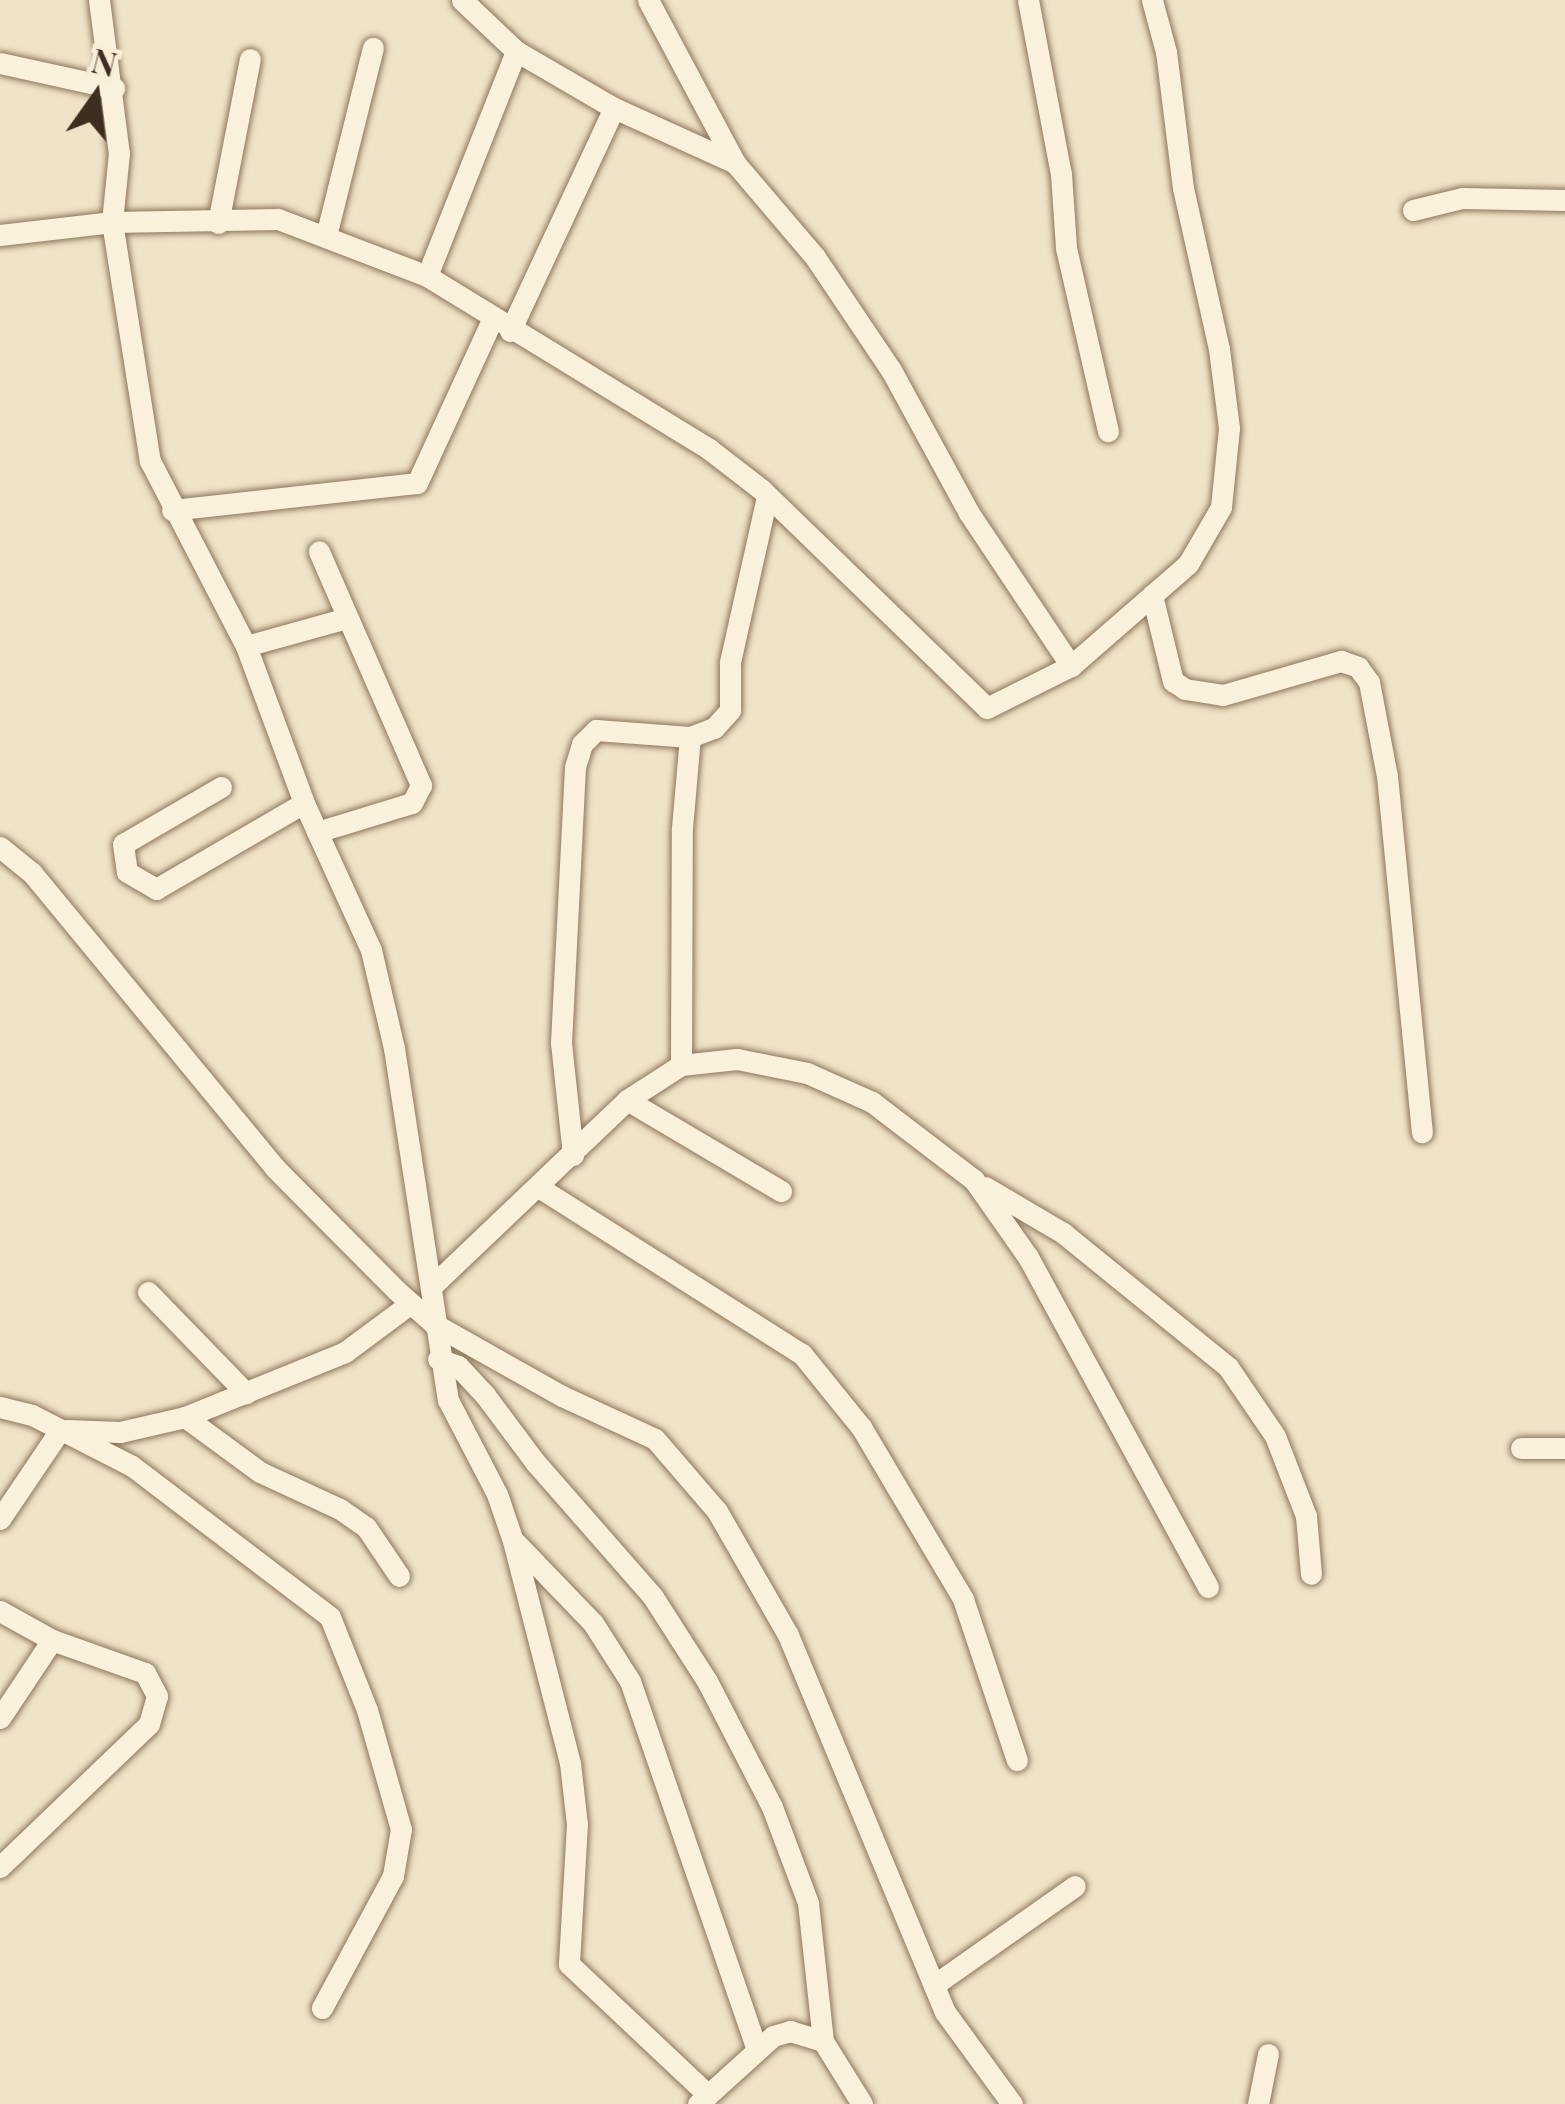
<!DOCTYPE html>
<html>
<head>
<meta charset="utf-8">
<style>
  body { margin:0 }
  #map { position:relative; width:1565px; height:2104px; overflow:hidden; background:#f0e4c8; font-family:"Playfair Display",serif }
  div>[style] { position:absolute }
  [style*='--x'] { left:calc(var(--x)*1px); top:calc(var(--y)*1px); width:calc(var(--w)*1px); rotate:calc(var(--a)*1deg) }
  .roads { filter:drop-shadow(0 0 3px #8d765c) drop-shadow(0 0 3px #8d765c) }
  .minor>* { height:21px; margin:-10.5px; padding:0 10.5px; transform-origin:10.5px; border-radius:10.5px; background:#faf1dc }
  span { translate:-50% -50%; white-space:nowrap; text-align:center; line-height:1.15; -webkit-text-stroke:12px #f7eed8; paint-order:stroke }
  .north { position:absolute; left:36px; top:36px; width:120px; height:120px; -webkit-text-stroke:9px #f7eed8; paint-order:stroke; rotate:14deg; font-size:33px; font-weight:700; line-height:48px; text-align:center; color:#3d2e20 }
  .north::after { content:''; display:block; margin:auto; width:42px; height:54px; background:#3d2e20; clip-path:polygon(50% 0,100% 100%,50% 72%,0 100%) }
</style>
</head>
<body>
<div id="map">
  <div class="roads">
    <div class="minor">
      <i style="--x:99;--y:0;--w:154;--a:82.6"></i>
      <i style="--x:119;--y:153;--w:69;--a:95.8"></i>
      <i style="--x:112;--y:222;--w:242;--a:81"></i>
      <i style="--x:150;--y:461;--w:208;--a:62.6"></i>
      <i style="--x:246;--y:646;--w:167;--a:69.7"></i>
      <i style="--x:304;--y:803;--w:162;--a:65.5"></i>
      <i style="--x:371;--y:950;--w:101;--a:76.8"></i>
      <i style="--x:394;--y:1048;--w:356;--a:81.3"></i>
      <i style="--x:448;--y:1400;--w:106;--a:62.5"></i>
      <i style="--x:497;--y:1494;--w:50;--a:71.2"></i>
      <i style="--x:513;--y:1541;--w:229;--a:75.6"></i>
      <i style="--x:570;--y:1763;--w:61;--a:83.5"></i>
      <i style="--x:577;--y:1824;--w:140;--a:93.3"></i>
      <i style="--x:569;--y:1964;--w:191;--a:43.3"></i>
      <i style="--x:462;--y:0;--w:74;--a:43.4"></i>
      <i style="--x:516;--y:51;--w:113;--a:30.2"></i>
      <i style="--x:614;--y:108;--w:133;--a:24.4"></i>
      <i style="--x:735;--y:163;--w:123;--a:49.6"></i>
      <i style="--x:815;--y:257;--w:136;--a:56.1"></i>
      <i style="--x:891;--y:370;--w:163;--a:61.4"></i>
      <i style="--x:969;--y:513;--w:184;--a:56.3"></i>
      <i style="--x:648;--y:0;--w:185;--a:61.9"></i>
      <i style="--x:1028;--y:0;--w:177;--a:79.3"></i>
      <i style="--x:1061;--y:174;--w:74;--a:86.1"></i>
      <i style="--x:1066;--y:248;--w:188;--a:77.1"></i>
      <i style="--x:0;--y:63;--w:117;--a:12.4"></i>
      <i style="--x:1413;--y:210;--w:50;--a:-13.8"></i>
      <i style="--x:1462;--y:198;--w:103;--a:1.1"></i>
      <i style="--x:218;--y:223;--w:167;--a:-79"></i>
      <i style="--x:0;--y:235;--w:113;--a:-6.6"></i>
      <i style="--x:112;--y:222;--w:166;--a:-1"></i>
      <i style="--x:278;--y:219;--w:160;--a:20.9"></i>
      <i style="--x:427;--y:276;--w:331;--a:31.5"></i>
      <i style="--x:709;--y:449;--w:67;--a:37.7"></i>
      <i style="--x:762;--y:490;--w:313;--a:44.1"></i>
      <i style="--x:987;--y:708;--w:94;--a:-26.6"></i>
      <i style="--x:1071;--y:666;--w:155;--a:-41.1"></i>
      <i style="--x:1188;--y:564;--w:66;--a:-59.9"></i>
      <i style="--x:1221;--y:507;--w:79;--a:-84.2"></i>
      <i style="--x:1229;--y:428;--w:80;--a:-97.2"></i>
      <i style="--x:1219;--y:349;--w:165;--a:-102.6"></i>
      <i style="--x:1183;--y:188;--w:137;--a:-97.1"></i>
      <i style="--x:1166;--y:52;--w:54;--a:-105.1"></i>
      <i style="--x:326;--y:236;--w:194;--a:-76"></i>
      <i style="--x:427;--y:276;--w:242;--a:-68.4"></i>
      <i style="--x:510;--y:331;--w:246;--a:-65"></i>
      <i style="--x:172;--y:510;--w:246;--a:-6.3"></i>
      <i style="--x:417;--y:483;--w:179;--a:-65.3"></i>
      <i style="--x:1152;--y:595;--w:89;--a:76.3"></i>
      <i style="--x:1173;--y:681;--w:14;--a:34"></i>
      <i style="--x:1185;--y:689;--w:38;--a:9"></i>
      <i style="--x:1223;--y:695;--w:123;--a:-16.1"></i>
      <i style="--x:1341;--y:661;--w:18;--a:19"></i>
      <i style="--x:1358;--y:667;--w:19;--a:54"></i>
      <i style="--x:1369;--y:682;--w:96;--a:79.2"></i>
      <i style="--x:1387;--y:776;--w:358;--a:84.4"></i>
      <i style="--x:246;--y:646;--w:105;--a:-15.5"></i>
      <i style="--x:221;--y:787;--w:113;--a:149.8"></i>
      <i style="--x:123;--y:844;--w:28;--a:82"></i>
      <i style="--x:127;--y:872;--w:34;--a:30"></i>
      <i style="--x:156;--y:889;--w:171;--a:-30.2"></i>
      <i style="--x:317;--y:832;--w:99;--a:-17"></i>
      <i style="--x:412;--y:803;--w:20;--a:-63"></i>
      <i style="--x:421;--y:785;--w:255;--a:-113.6"></i>
      <i style="--x:0;--y:847;--w:41;--a:39.1"></i>
      <i style="--x:32;--y:873;--w:382;--a:50.5"></i>
      <i style="--x:275;--y:1168;--w:172;--a:45.2"></i>
      <i style="--x:396;--y:1290;--w:51;--a:41.8"></i>
      <i style="--x:434;--y:1324;--w:147;--a:29.4"></i>
      <i style="--x:562;--y:1396;--w:102;--a:24.8"></i>
      <i style="--x:655;--y:1439;--w:95;--a:49.3"></i>
      <i style="--x:717;--y:1511;--w:143;--a:60.2"></i>
      <i style="--x:788;--y:1635;--w:408;--a:67.4"></i>
      <i style="--x:945;--y:2012;--w:114;--a:53.9"></i>
      <i style="--x:681;--y:1065;--w:237;--a:-89.8"></i>
      <i style="--x:682;--y:828;--w:91;--a:-85"></i>
      <i style="--x:627;--y:1100;--w:179;--a:30.6"></i>
      <i style="--x:573;--y:1155;--w:113;--a:-96.1"></i>
      <i style="--x:561;--y:1043;--w:276;--a:-87.1"></i>
      <i style="--x:575;--y:767;--w:24;--a:-73"></i>
      <i style="--x:582;--y:744;--w:20;--a:-45"></i>
      <i style="--x:596;--y:730;--w:94;--a:4.3"></i>
      <i style="--x:690;--y:737;--w:26;--a:-21"></i>
      <i style="--x:714;--y:728;--w:24;--a:-48"></i>
      <i style="--x:730;--y:710;--w:48;--a:-90"></i>
      <i style="--x:730;--y:662;--w:170;--a:-77.4"></i>
      <i style="--x:985;--y:1187;--w:91;--a:30.5"></i>
      <i style="--x:1063;--y:1233;--w:213;--a:39.1"></i>
      <i style="--x:1228;--y:1367;--w:83;--a:55.7"></i>
      <i style="--x:1275;--y:1436;--w:86;--a:68.8"></i>
      <i style="--x:1306;--y:1516;--w:58;--a:85.1"></i>
      <i style="--x:540;--y:1188;--w:310;--a:32.4"></i>
      <i style="--x:802;--y:1354;--w:94;--a:51.1"></i>
      <i style="--x:861;--y:1427;--w:200;--a:59.3"></i>
      <i style="--x:963;--y:1599;--w:170;--a:71.5"></i>
      <i style="--x:433;--y:1285;--w:268;--a:-43.6"></i>
      <i style="--x:627;--y:1100;--w:64;--a:-32.9"></i>
      <i style="--x:681;--y:1065;--w:56;--a:-6.1"></i>
      <i style="--x:737;--y:1059;--w:71;--a:11.3"></i>
      <i style="--x:807;--y:1073;--w:71;--a:24"></i>
      <i style="--x:872;--y:1102;--w:128;--a:37.4"></i>
      <i style="--x:974;--y:1180;--w:94;--a:55"></i>
      <i style="--x:1028;--y:1257;--w:376;--a:61.4"></i>
      <i style="--x:148;--y:1292;--w:141;--a:45.9"></i>
      <i style="--x:438;--y:1359;--w:21;--a:19"></i>
      <i style="--x:458;--y:1366;--w:40;--a:47"></i>
      <i style="--x:485;--y:1395;--w:84;--a:53.3"></i>
      <i style="--x:535;--y:1462;--w:179;--a:48.8"></i>
      <i style="--x:653;--y:1597;--w:100;--a:57.3"></i>
      <i style="--x:707;--y:1681;--w:142;--a:62.7"></i>
      <i style="--x:772;--y:1807;--w:103;--a:69.4"></i>
      <i style="--x:808;--y:1903;--w:139;--a:83.8"></i>
      <i style="--x:0;--y:1407;--w:33;--a:14"></i>
      <i style="--x:32;--y:1415;--w:112;--a:27"></i>
      <i style="--x:132;--y:1466;--w:249;--a:37.3"></i>
      <i style="--x:330;--y:1617;--w:100;--a:68.3"></i>
      <i style="--x:367;--y:1710;--w:124;--a:74.1"></i>
      <i style="--x:401;--y:1829;--w:48;--a:99.7"></i>
      <i style="--x:393;--y:1876;--w:150;--a:118.3"></i>
      <i style="--x:185;--y:1417;--w:93;--a:36.3"></i>
      <i style="--x:260;--y:1472;--w:88;--a:24.8"></i>
      <i style="--x:340;--y:1509;--w:32;--a:35"></i>
      <i style="--x:366;--y:1527;--w:59;--a:56"></i>
      <i style="--x:67;--y:1430;--w:53;--a:2.2"></i>
      <i style="--x:120;--y:1432;--w:67;--a:-13"></i>
      <i style="--x:185;--y:1417;--w:173;--a:-22.1"></i>
      <i style="--x:345;--y:1352;--w:82;--a:-36.6"></i>
      <i style="--x:1521;--y:1448;--w:44;--a:0"></i>
      <i style="--x:0;--y:1519;--w:107;--a:-56"></i>
      <i style="--x:516;--y:1543;--w:111;--a:46.1"></i>
      <i style="--x:593;--y:1623;--w:69;--a:57.5"></i>
      <i style="--x:630;--y:1681;--w:389;--a:71"></i>
      <i style="--x:0;--y:1611;--w:60;--a:29.1"></i>
      <i style="--x:52;--y:1640;--w:99;--a:19.5"></i>
      <i style="--x:145;--y:1673;--w:26;--a:62"></i>
      <i style="--x:157;--y:1696;--w:29;--a:106"></i>
      <i style="--x:149;--y:1724;--w:207;--a:136.2"></i>
      <i style="--x:0;--y:1718;--w:94;--a:-56.3"></i>
      <i style="--x:934;--y:1985;--w:172;--a:-35.1"></i>
      <i style="--x:698;--y:2104;--w:101;--a:-42.2"></i>
      <i style="--x:773;--y:2036;--w:18;--a:-16"></i>
      <i style="--x:790;--y:2031;--w:34;--a:17"></i>
      <i style="--x:823;--y:2041;--w:74;--a:58.2"></i>
      <i style="--x:1258;--y:2104;--w:51;--a:-78.7"></i>
    </div>
  </div>
  <div class="north">N</div>
</div>
</body>
</html>
